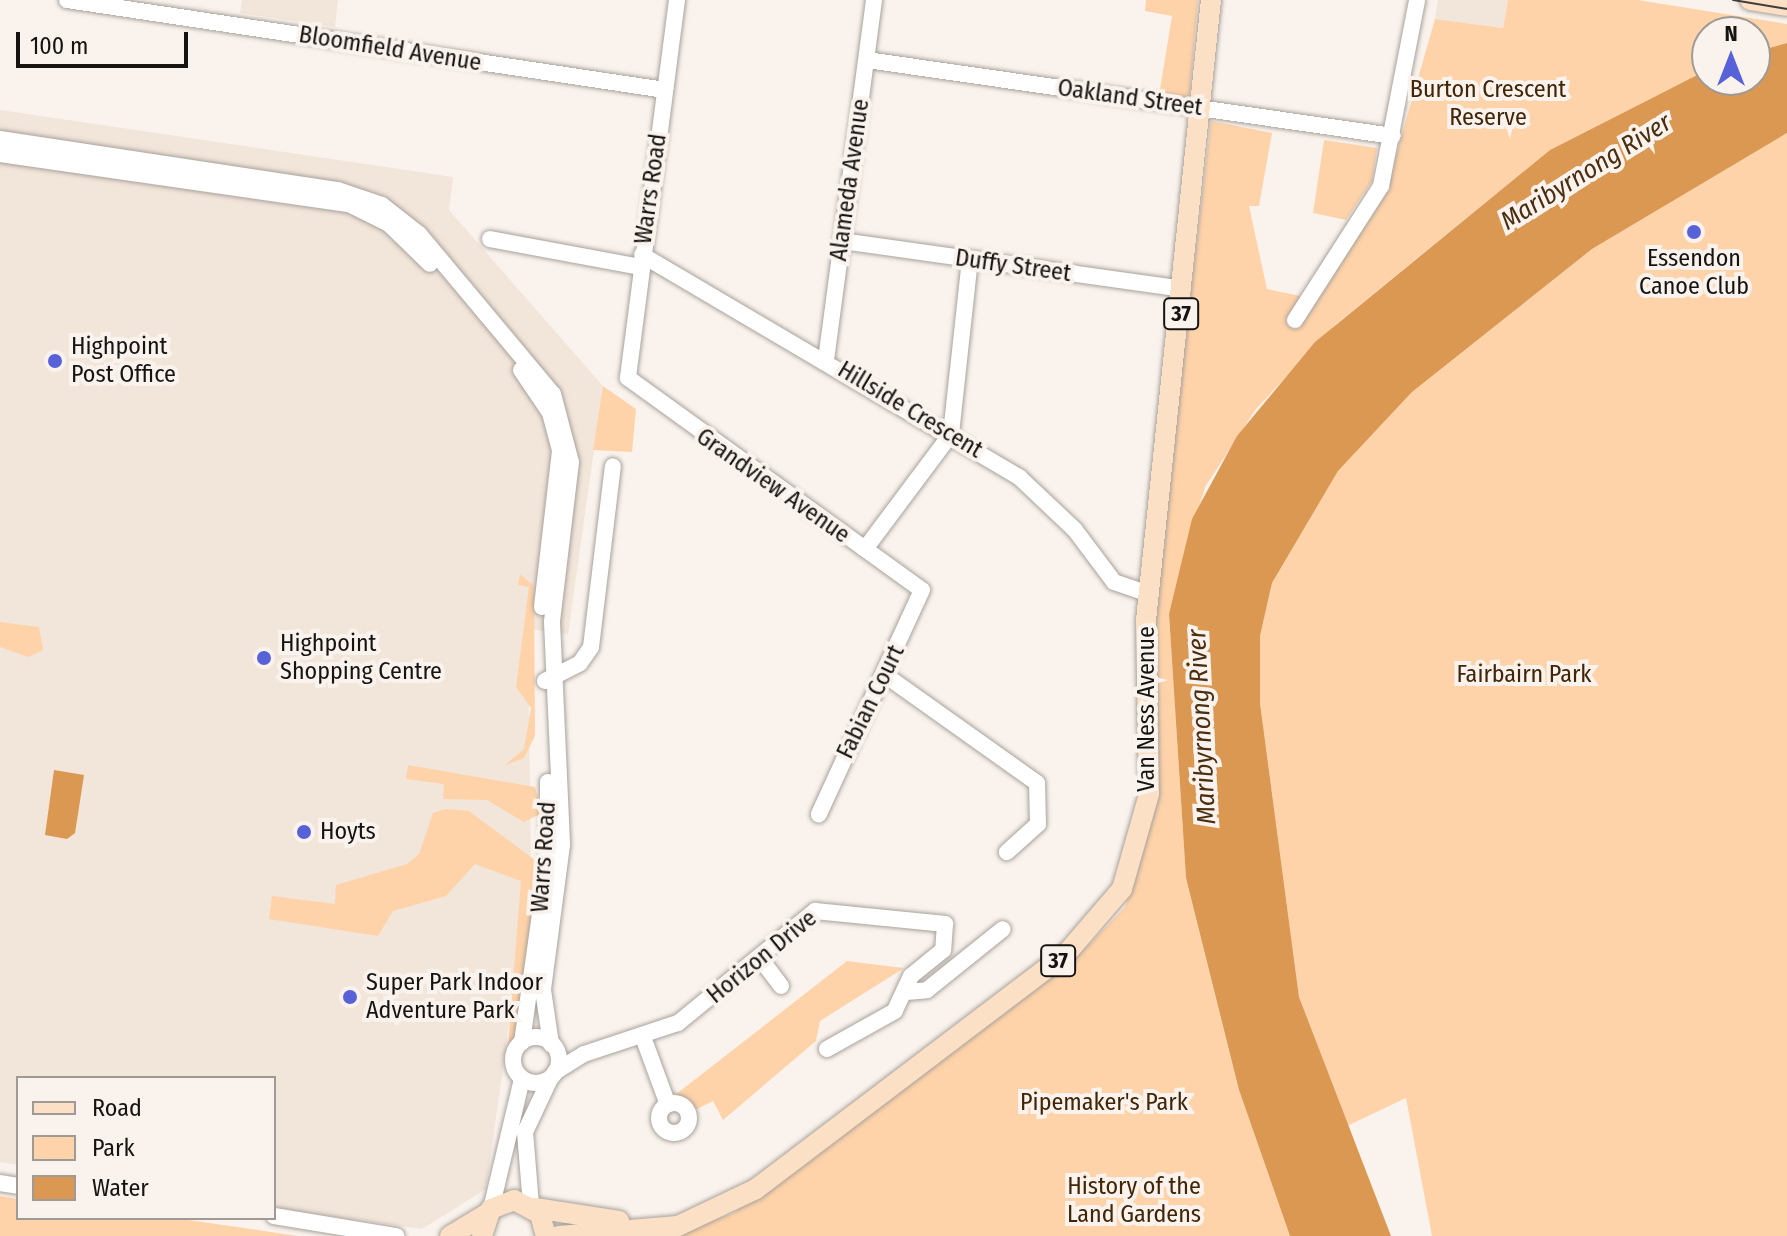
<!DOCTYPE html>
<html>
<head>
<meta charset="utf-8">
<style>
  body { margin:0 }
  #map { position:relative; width:1787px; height:1236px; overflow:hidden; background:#faf3ed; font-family:"Fira Sans Condensed",sans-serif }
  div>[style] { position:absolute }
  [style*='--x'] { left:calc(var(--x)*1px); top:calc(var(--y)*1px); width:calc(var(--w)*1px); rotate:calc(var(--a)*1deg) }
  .built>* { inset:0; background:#f2e5d9 }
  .green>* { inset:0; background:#ffd3a9 }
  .water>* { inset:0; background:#db9853 }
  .roads { filter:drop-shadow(0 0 2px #a8a29c) drop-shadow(0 0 2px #a8a29c) }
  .minor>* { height:16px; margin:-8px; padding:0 8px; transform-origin:8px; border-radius:8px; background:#fff }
  .minor>.ring { margin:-8px; padding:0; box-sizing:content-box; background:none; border:16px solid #fff; border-radius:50% }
  .major>* { height:20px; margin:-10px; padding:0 10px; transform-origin:10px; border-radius:10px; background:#fce0c5 }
  .tram>* { height:2px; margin:-1px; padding:0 1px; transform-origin:1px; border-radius:1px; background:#403d3a }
  .dots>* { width:22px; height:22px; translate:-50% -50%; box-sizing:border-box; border:4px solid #faf3ed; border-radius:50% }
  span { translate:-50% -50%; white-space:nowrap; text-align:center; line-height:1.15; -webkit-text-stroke:8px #faf3ed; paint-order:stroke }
  .shield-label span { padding:2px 6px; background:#faf3ed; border:2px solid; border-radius:6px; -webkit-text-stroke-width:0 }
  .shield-label { font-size:22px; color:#161412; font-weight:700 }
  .street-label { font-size:24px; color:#161412 }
  .park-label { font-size:24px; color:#402506 }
  .poi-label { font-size:24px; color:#161412 }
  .left { translate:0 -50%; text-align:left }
  .water-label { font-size:26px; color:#4a2e10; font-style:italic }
  .legend { position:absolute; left:16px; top:1076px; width:260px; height:144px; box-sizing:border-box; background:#faf3ed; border:2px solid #9f9a95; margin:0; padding:10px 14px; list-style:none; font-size:24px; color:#161412 }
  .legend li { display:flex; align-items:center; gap:16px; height:40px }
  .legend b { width:40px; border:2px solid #9f9a95 }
  .north { position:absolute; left:1691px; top:16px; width:80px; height:80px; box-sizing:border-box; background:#faf3ed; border:2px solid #9f9a95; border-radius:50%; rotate:0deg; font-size:22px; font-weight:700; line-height:32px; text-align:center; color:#161412 }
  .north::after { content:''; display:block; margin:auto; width:28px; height:36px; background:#5762d9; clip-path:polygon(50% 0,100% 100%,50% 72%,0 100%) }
  .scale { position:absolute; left:16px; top:32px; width:172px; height:36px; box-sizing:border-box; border:4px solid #161412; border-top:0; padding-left:10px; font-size:24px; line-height:28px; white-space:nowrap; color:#161412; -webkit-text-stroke:6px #faf3ed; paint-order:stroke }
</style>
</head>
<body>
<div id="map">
  <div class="built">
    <i style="clip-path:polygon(242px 0,338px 0,335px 27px,240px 13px)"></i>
    <i style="clip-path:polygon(1438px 0,1508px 0,1503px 28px,1435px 19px)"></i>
    <i style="clip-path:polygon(0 110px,453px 177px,449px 210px,603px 386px,568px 634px,528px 629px,531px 868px,486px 1189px,422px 1229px,274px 1208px,274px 1078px,18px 1078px,18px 1165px,0 1162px)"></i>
  </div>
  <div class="green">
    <i style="clip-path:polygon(1146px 0,1198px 0,1189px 100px,1159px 95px,1172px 16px,1145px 11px)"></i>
    <i style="clip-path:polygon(1508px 0,1638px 0,1787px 24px,1787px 43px,1755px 52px,1755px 32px,1707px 32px,1707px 70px,1550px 150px,1335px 325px,1256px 409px,1205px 487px,1169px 614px,1186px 878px,1239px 1090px,1290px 1236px,656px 1236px,732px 1214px,1075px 959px,1125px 907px,1157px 800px,1152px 621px,1211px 121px,1272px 133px,1259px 206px,1249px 206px,1267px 289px,1315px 299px,1388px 183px,1435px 19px,1503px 28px)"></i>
    <i style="clip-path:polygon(1787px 133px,1787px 1236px,1432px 1236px,1406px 1098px,1347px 1126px,1299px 997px,1260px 703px,1260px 636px,1272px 583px,1338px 471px,1412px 392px,1592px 249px)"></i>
    <i style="clip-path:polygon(1324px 140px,1377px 148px,1372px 181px,1346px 220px,1313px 213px)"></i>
    <i style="clip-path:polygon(603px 386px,636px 409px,632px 452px,593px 450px)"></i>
    <i style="clip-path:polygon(520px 574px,534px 586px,535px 736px,524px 758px,504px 766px,524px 749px,531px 708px,516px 687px,529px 587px,518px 585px)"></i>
    <i style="clip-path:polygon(0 622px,39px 627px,43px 650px,28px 657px,0 647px)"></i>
    <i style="clip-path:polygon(408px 765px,535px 787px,542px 813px,524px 822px,487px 800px,443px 799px,444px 784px,406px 779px)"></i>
    <i style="clip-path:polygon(446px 809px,469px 811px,540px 864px,518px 1038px,508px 1045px,521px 881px,475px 864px,446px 896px,393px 911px,378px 936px,269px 919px,272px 896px,335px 904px,336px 885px,407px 864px,419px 854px,433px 813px)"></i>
    <i style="clip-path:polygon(847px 961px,904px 968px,820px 1021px,816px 1041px,723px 1120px,713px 1101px,695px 1110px,675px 1095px)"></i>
    <i style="clip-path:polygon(0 1196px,18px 1199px,18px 1218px,175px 1218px,298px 1236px,0 1236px)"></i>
  </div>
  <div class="water">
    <i style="clip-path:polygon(1787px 43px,1787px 133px,1592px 249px,1412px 392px,1338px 471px,1272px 583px,1260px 636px,1260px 703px,1299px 997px,1391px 1236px,1290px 1236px,1239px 1090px,1186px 878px,1169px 614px,1192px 519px,1237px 436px,1315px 342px,1550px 150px,1707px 70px,1707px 80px,1755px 80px,1755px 52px)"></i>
    <i style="clip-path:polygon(54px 770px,84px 775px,75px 833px,67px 839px,45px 835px)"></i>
  </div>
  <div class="roads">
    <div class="minor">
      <i style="--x:67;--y:0;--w:605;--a:8.56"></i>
      <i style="--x:677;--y:0;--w:381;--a:97.4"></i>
      <i style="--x:628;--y:378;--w:362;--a:35.8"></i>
      <i style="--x:922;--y:590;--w:247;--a:114.7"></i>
      <i style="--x:867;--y:60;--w:531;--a:8.22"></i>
      <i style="--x:0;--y:139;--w:342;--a:8.6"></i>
      <i style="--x:338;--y:190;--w:46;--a:18.8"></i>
      <i style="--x:382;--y:205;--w:47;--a:38.1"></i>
      <i style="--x:419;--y:234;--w:209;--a:50.1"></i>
      <i style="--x:553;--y:394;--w:70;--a:75.2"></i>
      <i style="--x:571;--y:462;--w:161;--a:96.8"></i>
      <i style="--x:552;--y:622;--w:223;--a:87.4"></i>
      <i style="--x:562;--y:845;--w:146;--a:97.5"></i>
      <i style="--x:543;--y:990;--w:55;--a:81.6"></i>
      <i style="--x:0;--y:154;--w:353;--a:8.2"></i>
      <i style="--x:349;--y:204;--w:45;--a:26.6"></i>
      <i style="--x:389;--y:224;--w:57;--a:44.3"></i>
      <i style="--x:490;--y:239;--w:154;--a:10.5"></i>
      <i style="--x:842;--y:241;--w:344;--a:8"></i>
      <i style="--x:642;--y:255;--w:438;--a:30.5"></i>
      <i style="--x:1019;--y:477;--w:77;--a:43.4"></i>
      <i style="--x:1075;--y:530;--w:65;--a:53.1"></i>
      <i style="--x:1114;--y:582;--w:37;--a:19"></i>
      <i style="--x:1295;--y:320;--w:159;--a:-57.3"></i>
      <i style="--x:1381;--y:186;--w:189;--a:-79"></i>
      <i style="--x:826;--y:360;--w:363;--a:-82.4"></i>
      <i style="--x:521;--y:370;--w:52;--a:56"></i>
      <i style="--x:550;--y:413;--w:39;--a:75"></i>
      <i style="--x:560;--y:451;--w:157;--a:96.6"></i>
      <i style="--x:865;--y:549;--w:144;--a:-53.2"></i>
      <i style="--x:951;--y:434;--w:175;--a:-83.8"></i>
      <i style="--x:885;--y:675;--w:186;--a:35.4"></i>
      <i style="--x:1037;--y:783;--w:41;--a:88.6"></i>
      <i style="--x:1038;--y:824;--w:42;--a:137.9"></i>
      <i style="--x:545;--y:681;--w:39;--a:-27"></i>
      <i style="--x:580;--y:663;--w:19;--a:-55"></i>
      <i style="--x:591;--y:647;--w:182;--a:-83.1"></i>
      <i style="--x:760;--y:958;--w:35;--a:53"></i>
      <i style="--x:906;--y:992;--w:21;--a:-5"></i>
      <i style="--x:927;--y:990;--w:97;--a:-38.8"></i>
      <i style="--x:643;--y:1037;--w:72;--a:69.8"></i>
      <i class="ring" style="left:513px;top:1037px;width:30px;height:30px"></i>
      <i style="--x:522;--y:1042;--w:186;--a:-82"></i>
      <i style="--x:548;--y:858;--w:76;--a:-90"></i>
      <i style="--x:555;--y:1072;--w:34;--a:-32"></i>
      <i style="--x:584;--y:1054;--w:99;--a:-18.3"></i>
      <i style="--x:678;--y:1023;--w:177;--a:-39.3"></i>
      <i style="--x:815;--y:911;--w:131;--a:5.7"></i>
      <i style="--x:945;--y:924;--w:26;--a:94"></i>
      <i style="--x:943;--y:950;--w:41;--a:140.9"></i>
      <i style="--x:911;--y:976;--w:38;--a:115"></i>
      <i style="--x:895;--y:1011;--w:78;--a:150.8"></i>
      <i class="ring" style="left:659px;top:1103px;width:14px;height:14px"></i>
      <i style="--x:0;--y:1183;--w:18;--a:9"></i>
      <i style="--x:531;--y:1205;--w:73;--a:-94.7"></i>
      <i style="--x:525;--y:1132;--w:59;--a:-64.7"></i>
      <i style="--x:491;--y:1209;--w:134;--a:-76.6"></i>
      <i style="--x:274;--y:1216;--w:124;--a:9.3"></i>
    </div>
    <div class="major">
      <i style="--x:1750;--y:0;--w:37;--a:9"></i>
      <i style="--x:535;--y:1208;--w:85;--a:8.8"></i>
      <i style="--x:450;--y:1236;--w:44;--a:-31.2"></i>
      <i style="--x:482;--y:1236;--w:28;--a:-72"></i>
      <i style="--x:491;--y:1209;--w:25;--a:-21"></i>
      <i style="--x:514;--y:1200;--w:30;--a:28"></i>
      <i style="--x:540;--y:1214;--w:23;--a:75"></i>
      <i style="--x:559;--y:1236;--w:119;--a:-4.8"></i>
      <i style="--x:678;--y:1226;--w:86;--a:-25.4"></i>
      <i style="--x:756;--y:1189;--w:389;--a:-37.2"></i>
      <i style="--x:1066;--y:954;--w:86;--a:-49.3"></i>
      <i style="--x:1122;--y:889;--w:99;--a:-74.1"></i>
      <i style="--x:1149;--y:794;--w:174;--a:-91"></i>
      <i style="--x:1146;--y:620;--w:623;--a:-84.02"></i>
    </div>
  </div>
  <div class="tram">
    <i style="--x:1733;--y:0;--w:55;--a:9.5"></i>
  </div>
  <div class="dots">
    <i style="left:1694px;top:232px;background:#5762d9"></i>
    <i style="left:55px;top:361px;background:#5762d9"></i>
    <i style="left:264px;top:658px;background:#5762d9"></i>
    <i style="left:304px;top:832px;background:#5762d9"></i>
    <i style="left:350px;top:997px;background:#5762d9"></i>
  </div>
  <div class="shield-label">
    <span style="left:1181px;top:314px">37</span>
    <span style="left:1058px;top:961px">37</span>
  </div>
  <div class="street-label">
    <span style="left:390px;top:49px;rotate:9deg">Bloomfield Avenue</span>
    <span style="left:1130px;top:98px;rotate:8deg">Oakland Street</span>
    <span style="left:850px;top:180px;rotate:-82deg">Alameda Avenue</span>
    <span style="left:651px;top:189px;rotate:-82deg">Warrs Road</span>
    <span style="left:1013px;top:266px;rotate:8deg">Duffy Street</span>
    <span style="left:910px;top:410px;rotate:31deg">Hillside Crescent</span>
    <span style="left:773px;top:486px;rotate:35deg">Grandview Avenue</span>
    <span style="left:871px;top:702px;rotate:-64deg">Fabian Court</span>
    <span style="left:1147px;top:709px;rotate:-90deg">Van Ness Avenue</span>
    <span style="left:544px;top:857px;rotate:-86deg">Warrs Road</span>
    <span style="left:762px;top:957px;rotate:-39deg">Horizon Drive</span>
  </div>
  <div class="park-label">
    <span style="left:1488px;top:104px">Burton Crescent<br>Reserve</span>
    <span style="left:1524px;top:675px">Fairbairn Park</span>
    <span style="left:1104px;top:1103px">Pipemaker's Park</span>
    <span style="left:1134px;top:1201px">History of the<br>Land Gardens</span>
  </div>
  <div class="poi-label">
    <span style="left:1694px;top:273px">Essendon<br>Canoe Club</span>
    <span class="left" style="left:71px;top:361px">Highpoint<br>Post Office</span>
    <span class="left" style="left:280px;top:658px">Highpoint<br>Shopping Centre</span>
    <span class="left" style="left:320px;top:832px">Hoyts</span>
    <span class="left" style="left:366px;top:997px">Super Park Indoor<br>Adventure Park</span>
  </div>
  <div class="water-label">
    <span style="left:1586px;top:172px;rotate:-32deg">Maribyrnong River</span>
    <span style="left:1202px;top:727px;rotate:-93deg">Maribyrnong River</span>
  </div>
  <ul class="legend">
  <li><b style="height:10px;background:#fce0c5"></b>Road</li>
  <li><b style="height:22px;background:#ffd3a9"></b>Park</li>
  <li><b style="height:22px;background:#db9853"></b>Water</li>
  </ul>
  <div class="north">N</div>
  <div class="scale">100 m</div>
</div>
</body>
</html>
